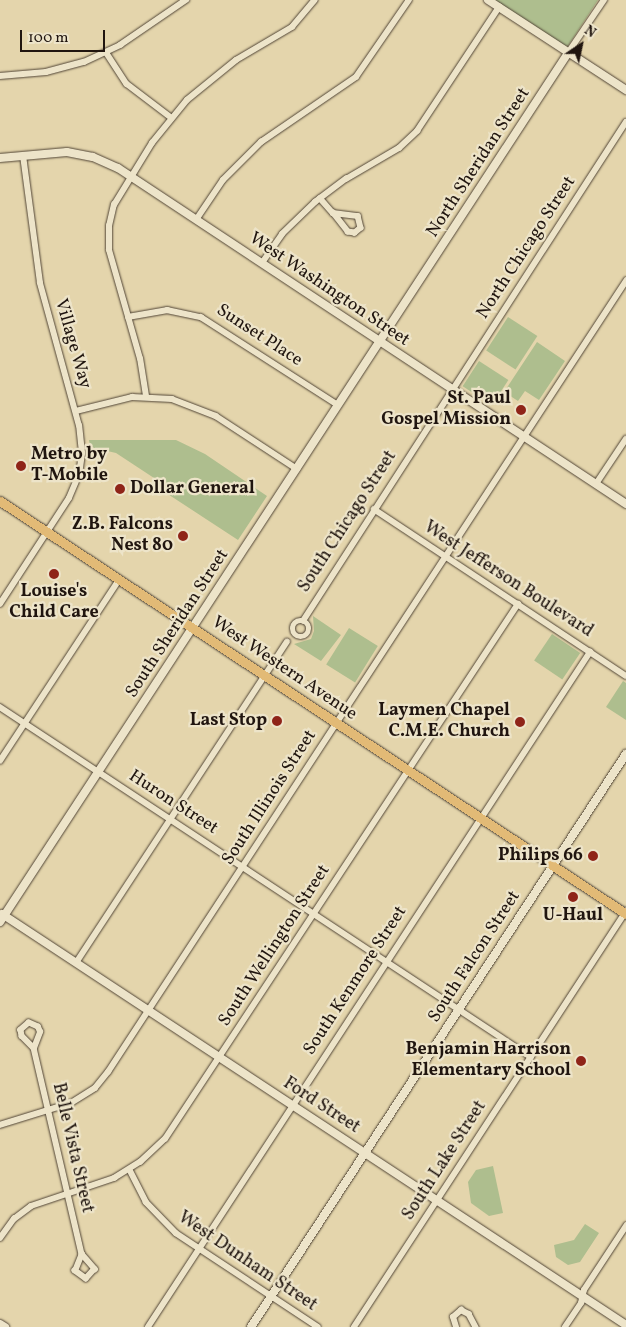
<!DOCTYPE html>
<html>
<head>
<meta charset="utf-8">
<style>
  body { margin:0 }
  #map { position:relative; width:626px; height:1327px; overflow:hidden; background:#e4d5ac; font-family:Vollkorn,serif }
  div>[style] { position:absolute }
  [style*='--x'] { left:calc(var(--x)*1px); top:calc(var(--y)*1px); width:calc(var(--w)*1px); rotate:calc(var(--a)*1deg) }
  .green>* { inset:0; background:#aebe8e; transform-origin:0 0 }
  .roads { filter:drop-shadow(0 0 1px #514536) drop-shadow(0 0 1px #514536) }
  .street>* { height:5.5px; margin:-2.75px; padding:0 2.75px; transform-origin:2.75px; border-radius:2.75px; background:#ede4c9 }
  .street>.ring { margin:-2.75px; padding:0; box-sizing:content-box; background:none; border:5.5px solid #ede4c9; border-radius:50% }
  .secondary>* { height:8px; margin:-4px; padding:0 4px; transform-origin:4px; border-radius:4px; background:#ede4c9 }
  .primary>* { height:9px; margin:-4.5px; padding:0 4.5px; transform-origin:4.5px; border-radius:4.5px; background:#e2ba76 }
  .dots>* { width:14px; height:14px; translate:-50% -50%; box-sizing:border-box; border:2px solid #ede4c9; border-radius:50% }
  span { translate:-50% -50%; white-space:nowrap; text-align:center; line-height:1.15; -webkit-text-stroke:4.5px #ede4c9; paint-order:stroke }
  .street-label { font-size:18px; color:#20150f }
  .poi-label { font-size:18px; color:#20150f; font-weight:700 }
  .right { translate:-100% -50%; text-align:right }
  .left { translate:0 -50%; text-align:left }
  .north { position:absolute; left:556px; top:20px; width:50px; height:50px; -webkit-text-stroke:4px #ede4c9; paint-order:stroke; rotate:34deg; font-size:14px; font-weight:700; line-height:20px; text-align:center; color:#20150f }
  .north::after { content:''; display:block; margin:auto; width:18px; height:22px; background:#20150f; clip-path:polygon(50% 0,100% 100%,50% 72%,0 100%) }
  .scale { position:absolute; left:20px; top:30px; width:85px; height:22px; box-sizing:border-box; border:2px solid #20150f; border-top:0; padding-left:6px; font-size:15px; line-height:18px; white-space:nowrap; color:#20150f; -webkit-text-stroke:4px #ede4c9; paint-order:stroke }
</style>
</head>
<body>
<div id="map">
  <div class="green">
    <i style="clip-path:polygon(494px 0,598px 0,568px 46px,562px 45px)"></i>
    <i style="left:508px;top:317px;width:35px;height:40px;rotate:33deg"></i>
    <i style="clip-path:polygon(537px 342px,565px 361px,539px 400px,525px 391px,518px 401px,504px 392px)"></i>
    <i style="left:479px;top:361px;width:35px;height:30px;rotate:33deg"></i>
    <i style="clip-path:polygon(89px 440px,176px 440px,205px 454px,267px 496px,238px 540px,154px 485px,154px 478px,116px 453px,90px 447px)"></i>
    <i style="clip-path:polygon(313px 616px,341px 635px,321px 661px,294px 644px,311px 639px,314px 631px)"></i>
    <i style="left:349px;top:628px;width:34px;height:43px;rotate:32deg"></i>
    <i style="left:552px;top:634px;width:34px;height:32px;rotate:34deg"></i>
    <i style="clip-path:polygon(623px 681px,626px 683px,626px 720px,606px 707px)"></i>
    <i style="clip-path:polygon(493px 1166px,503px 1213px,489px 1216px,471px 1203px,468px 1182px,476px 1170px)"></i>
    <i style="clip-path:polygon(585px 1224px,599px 1233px,580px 1262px,568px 1265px,556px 1257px,554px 1245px,574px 1240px)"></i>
  </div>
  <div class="roads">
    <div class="street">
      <i style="--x:106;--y:52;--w:38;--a:57"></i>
      <i style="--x:127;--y:84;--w:56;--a:37.1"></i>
      <i style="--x:568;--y:53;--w:64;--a:-55.8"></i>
      <i style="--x:0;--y:76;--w:46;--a:-5"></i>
      <i style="--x:46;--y:72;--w:39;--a:-15"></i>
      <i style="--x:84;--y:62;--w:40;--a:-25"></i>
      <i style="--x:120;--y:45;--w:80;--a:-34.3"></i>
      <i style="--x:320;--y:198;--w:20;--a:49"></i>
      <i style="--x:333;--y:213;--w:25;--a:7"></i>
      <i style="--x:358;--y:216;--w:12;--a:76"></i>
      <i style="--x:361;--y:228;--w:8;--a:140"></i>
      <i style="--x:355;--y:233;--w:7;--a:-172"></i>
      <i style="--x:348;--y:232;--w:24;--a:-128"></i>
      <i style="--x:196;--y:220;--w:48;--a:-56"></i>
      <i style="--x:223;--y:180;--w:54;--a:-45"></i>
      <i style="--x:261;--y:142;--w:115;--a:-34.4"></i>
      <i style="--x:356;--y:77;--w:93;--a:-55.5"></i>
      <i style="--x:262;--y:263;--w:35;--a:-55"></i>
      <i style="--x:282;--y:234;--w:46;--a:-44.1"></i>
      <i style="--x:315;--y:202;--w:39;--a:-37"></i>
      <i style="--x:346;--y:179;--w:61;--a:-30.3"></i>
      <i style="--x:399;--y:148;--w:25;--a:-43"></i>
      <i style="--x:417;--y:131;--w:149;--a:-56.5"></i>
      <i style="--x:128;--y:317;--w:40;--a:-10"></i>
      <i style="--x:167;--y:310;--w:35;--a:12"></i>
      <i style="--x:201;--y:317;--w:163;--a:32.7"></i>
      <i style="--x:146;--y:396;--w:37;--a:-99"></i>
      <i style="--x:140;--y:359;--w:113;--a:-105.9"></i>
      <i style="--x:109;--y:250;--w:24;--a:-90"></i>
      <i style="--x:109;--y:226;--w:22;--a:-77"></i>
      <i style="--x:114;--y:205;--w:73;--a:-58.5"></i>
      <i style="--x:152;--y:143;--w:55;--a:-50.9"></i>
      <i style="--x:187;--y:100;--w:63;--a:-39.2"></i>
      <i style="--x:236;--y:60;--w:65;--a:-30.5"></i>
      <i style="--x:292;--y:27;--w:35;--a:-50"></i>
      <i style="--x:76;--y:411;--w:58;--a:-14"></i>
      <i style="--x:132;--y:397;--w:40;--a:2.9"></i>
      <i style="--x:172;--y:399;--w:47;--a:21.1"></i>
      <i style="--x:216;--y:416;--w:97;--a:33.2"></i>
      <i style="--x:596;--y:484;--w:54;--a:-56.3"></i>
      <i style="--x:374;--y:509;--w:302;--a:33.5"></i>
      <i style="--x:0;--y:604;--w:126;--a:-56.9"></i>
      <i style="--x:69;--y:498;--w:25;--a:-67"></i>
      <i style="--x:79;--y:475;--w:22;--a:-82"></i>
      <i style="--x:82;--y:453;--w:27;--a:-96"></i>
      <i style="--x:79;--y:426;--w:148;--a:-105.3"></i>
      <i style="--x:40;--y:283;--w:128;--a:-97.6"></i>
      <i class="ring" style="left:293px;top:621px;width:10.5px;height:10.5px"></i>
      <i style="--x:303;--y:621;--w:594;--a:-57.09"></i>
      <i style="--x:0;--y:707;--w:636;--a:33.39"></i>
      <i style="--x:0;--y:761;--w:217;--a:-56.7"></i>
      <i style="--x:76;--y:963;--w:384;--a:-56.7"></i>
      <i style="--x:34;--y:1048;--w:17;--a:-69"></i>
      <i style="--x:40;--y:1032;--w:5;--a:-112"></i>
      <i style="--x:38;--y:1027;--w:10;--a:-156"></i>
      <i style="--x:29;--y:1023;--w:11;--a:139"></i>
      <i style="--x:21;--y:1030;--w:6;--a:81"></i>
      <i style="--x:22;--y:1036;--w:17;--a:45"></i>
      <i style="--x:34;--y:1048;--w:212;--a:76.9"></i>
      <i style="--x:82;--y:1254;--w:20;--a:49"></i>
      <i style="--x:95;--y:1269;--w:13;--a:132"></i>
      <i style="--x:86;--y:1279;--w:14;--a:-144"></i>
      <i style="--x:75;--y:1271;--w:18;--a:-68"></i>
      <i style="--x:0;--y:1125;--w:74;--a:-17.2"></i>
      <i style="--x:71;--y:1103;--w:28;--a:-32"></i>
      <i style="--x:95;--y:1088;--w:21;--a:-51"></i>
      <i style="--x:108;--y:1072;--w:946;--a:-56.78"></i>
      <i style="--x:130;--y:1170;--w:36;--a:63"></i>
      <i style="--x:146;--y:1202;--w:43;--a:45.9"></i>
      <i style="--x:176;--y:1233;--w:170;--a:33.5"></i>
      <i style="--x:0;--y:1238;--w:24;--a:-54"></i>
      <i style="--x:14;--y:1219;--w:21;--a:-37"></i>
      <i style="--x:31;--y:1206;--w:88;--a:-18.6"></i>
      <i style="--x:114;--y:1178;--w:31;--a:-32"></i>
      <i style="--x:140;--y:1162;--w:34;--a:-43"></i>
      <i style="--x:165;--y:1139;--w:641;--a:-56.58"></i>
      <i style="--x:148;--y:1327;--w:807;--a:-56.78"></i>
      <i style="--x:354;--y:1327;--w:497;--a:-56.8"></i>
      <i style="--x:456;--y:1327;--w:10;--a:-107"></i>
      <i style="--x:453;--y:1317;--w:11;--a:-41"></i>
      <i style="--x:461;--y:1310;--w:9;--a:27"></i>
      <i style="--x:469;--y:1314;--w:15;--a:62"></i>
      <i style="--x:565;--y:1327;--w:29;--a:-56"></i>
      <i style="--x:581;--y:1303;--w:13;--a:-77"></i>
      <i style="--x:584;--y:1290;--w:77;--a:-56.7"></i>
    </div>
    <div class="secondary">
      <i style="--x:488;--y:0;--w:165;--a:33.1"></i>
      <i style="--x:0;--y:158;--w:67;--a:-5.1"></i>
      <i style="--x:67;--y:152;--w:26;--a:11"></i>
      <i style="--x:93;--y:157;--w:27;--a:24"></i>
      <i style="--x:118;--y:168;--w:609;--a:33.48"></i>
      <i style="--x:2;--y:914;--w:747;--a:33.37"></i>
      <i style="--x:0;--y:922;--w:1038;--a:-56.83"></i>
      <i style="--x:0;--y:1324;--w:6;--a:31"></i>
      <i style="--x:251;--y:1327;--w:685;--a:-56.8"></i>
    </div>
    <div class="primary">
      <i style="--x:0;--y:501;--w:750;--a:33.41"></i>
    </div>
  </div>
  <div class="dots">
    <i style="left:521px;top:410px;background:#8f2418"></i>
    <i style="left:21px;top:466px;background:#8f2418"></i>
    <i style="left:120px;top:489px;background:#8f2418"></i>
    <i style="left:183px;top:536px;background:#8f2418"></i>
    <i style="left:54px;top:574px;background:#8f2418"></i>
    <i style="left:277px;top:721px;background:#8f2418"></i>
    <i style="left:520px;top:722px;background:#8f2418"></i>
    <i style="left:593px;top:856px;background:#8f2418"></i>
    <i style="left:573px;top:897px;background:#8f2418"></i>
    <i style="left:581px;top:1061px;background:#8f2418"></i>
  </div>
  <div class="street-label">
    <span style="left:479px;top:163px;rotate:-57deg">North Sheridan Street</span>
    <span style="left:527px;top:248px;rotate:-57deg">North Chicago Street</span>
    <span style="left:329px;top:290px;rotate:34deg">West Washington Street</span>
    <span style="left:259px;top:336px;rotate:33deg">Sunset Place</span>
    <span style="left:72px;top:344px;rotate:74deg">Village Way</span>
    <span style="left:348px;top:522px;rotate:-57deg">South Chicago Street</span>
    <span style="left:508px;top:580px;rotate:33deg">West Jefferson Boulevard</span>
    <span style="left:178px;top:624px;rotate:-57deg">South Sheridan Street</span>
    <span style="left:284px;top:669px;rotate:34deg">West Western Avenue</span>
    <span style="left:270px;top:798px;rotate:-57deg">South Illinois Street</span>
    <span style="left:173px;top:803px;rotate:33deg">Huron Street</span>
    <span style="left:275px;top:946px;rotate:-57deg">South Wellington Street</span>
    <span style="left:475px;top:957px;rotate:-57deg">South Falcon Street</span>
    <span style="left:356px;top:981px;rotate:-57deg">South Kenmore Street</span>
    <span style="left:321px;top:1106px;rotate:33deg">Ford Street</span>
    <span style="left:72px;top:1148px;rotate:77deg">Belle Vista Street</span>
    <span style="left:445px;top:1161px;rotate:-57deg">South Lake Street</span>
    <span style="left:247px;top:1262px;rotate:34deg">West Dunham Street</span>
  </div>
  <div class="poi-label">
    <span class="right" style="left:511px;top:410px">St. Paul<br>Gospel Mission</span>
    <span class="left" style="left:31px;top:466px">Metro by<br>T-Mobile</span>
    <span class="left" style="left:130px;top:489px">Dollar General</span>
    <span class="right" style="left:173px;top:536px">Z.B. Falcons<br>Nest 80</span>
    <span style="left:54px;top:603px">Louise's<br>Child Care</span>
    <span class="right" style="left:510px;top:722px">Laymen Chapel<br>C.M.E. Church</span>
    <span class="right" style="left:267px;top:721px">Last Stop</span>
    <span class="right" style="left:583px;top:856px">Philips 66</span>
    <span style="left:573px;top:916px">U-Haul</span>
    <span class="right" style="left:571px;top:1061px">Benjamin Harrison<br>Elementary School</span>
  </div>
  <div class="north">N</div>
  <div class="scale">100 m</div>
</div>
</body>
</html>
